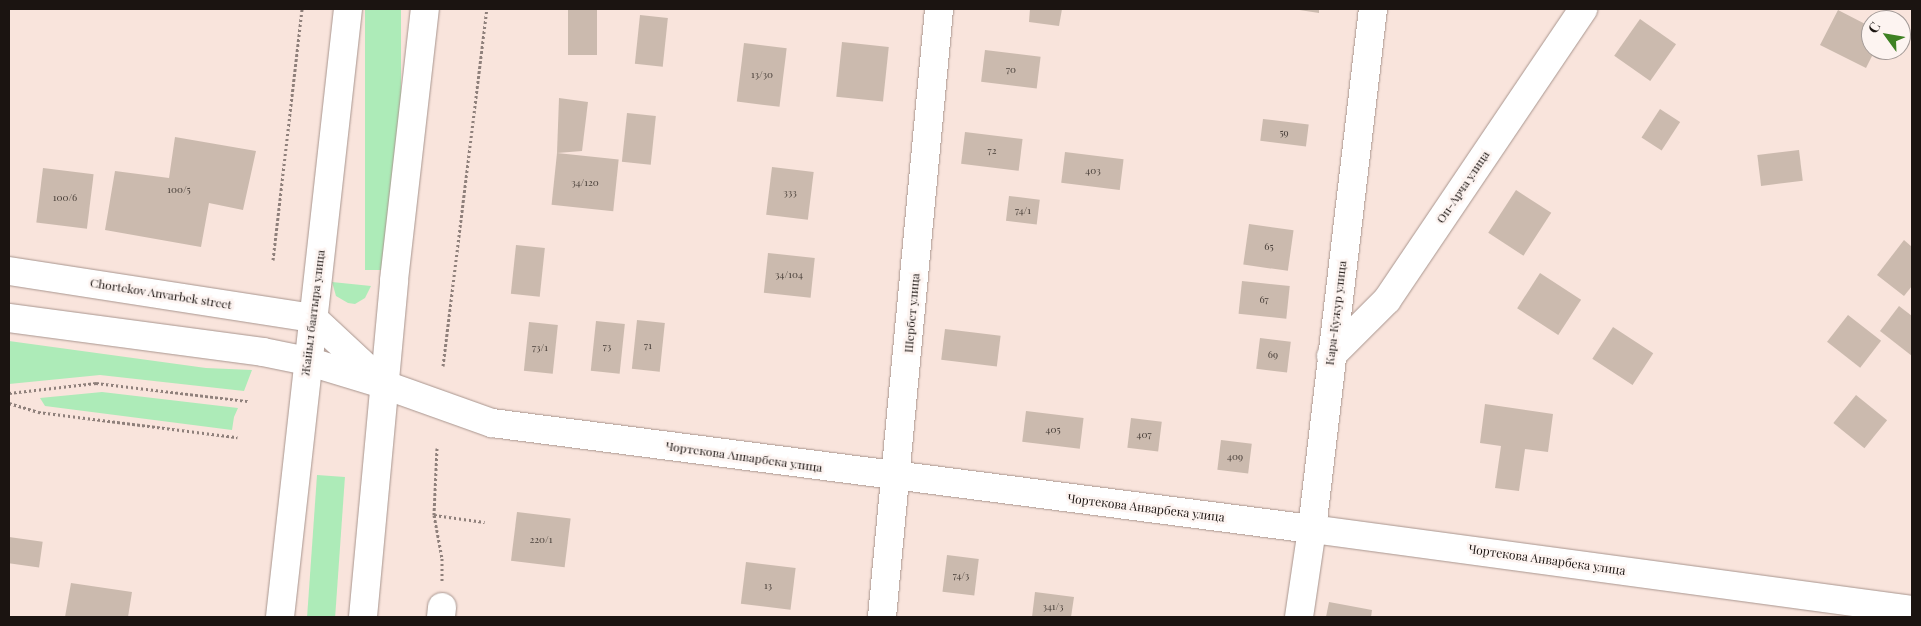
<!DOCTYPE html>
<html>
<head>
<meta charset="utf-8">
<style>
  body { margin:0 }
  #map { position:relative; width:1921px; height:626px; overflow:hidden; background:#f9e4dc; font-family:"Playfair Display",serif }
  div>[style] { position:absolute }
  [style*='--x'] { left:calc(var(--x)*1px); top:calc(var(--y)*1px); width:calc(var(--w)*1px); rotate:calc(var(--a)*1deg) }
  .green>* { inset:0; background:#adebb8; transform-origin:0 0 }
  .building>* { inset:0; background:#cbbaae; transform-origin:0 0 }
  .path>* { height:3px; margin-top:-1.5px; transform-origin:0; background:repeating-linear-gradient(90deg,#8f807b 0 2.5px,transparent 0 5px) }
  .roads { filter:drop-shadow(0 0 1px #a8958e) drop-shadow(0 0 1px #a8958e) }
  .minor>* { height:28px; margin:-14px; padding:0 14px; transform-origin:14px; border-radius:14px; background:#fff }
  .major>* { height:28px; margin:-14px; padding:0 14px; transform-origin:14px; border-radius:14px; background:#fff }
  span { translate:-50% -50%; white-space:nowrap; text-align:center; line-height:1.15; -webkit-text-stroke:5px #fdf4f1; paint-order:stroke }
  .number-label { font-size:10px; color:#473e38 }
  .number-label span { -webkit-text-stroke-width:0 }
  .street-label { font-size:12px; color:#1b1411 }
  .frame { position:absolute; inset:0; border:10px solid #1b1411; pointer-events:none }
  .north { position:absolute; left:1861px; top:10px; width:50px; height:50px; box-sizing:border-box; background:#fdf4f1; border:1px solid #a39a97; border-radius:50%; rotate:302deg; font-size:14px; font-weight:700; line-height:20px; text-align:center; color:#1b1411 }
  .north::after { content:''; display:block; margin:auto; width:18px; height:22px; background:#3e8123; clip-path:polygon(50% 0,100% 100%,50% 72%,0 100%) }
</style>
</head>
<body>
<div id="map">
  <div class="green">
    <i style="left:365px;top:9px;width:36px;height:261px"></i>
    <i style="clip-path:polygon(332px 282px,371px 286px,365px 298px,355px 304px,348px 303px,336px 296px)"></i>
    <i style="clip-path:polygon(9px 341px,206px 368px,252px 370px,244px 391px,100px 375px,9px 384px)"></i>
    <i style="clip-path:polygon(102px 392px,238px 408px,234px 417px,232px 430px,45px 406px,40px 398px)"></i>
    <i style="left:317px;top:475px;width:28px;height:143px;rotate:4deg"></i>
  </div>
  <div class="building">
    <i style="left:568px;top:9px;width:29px;height:46px"></i>
    <i style="clip-path:polygon(1030px 9px,1062px 9px,1059px 26px,1029px 22px)"></i>
    <i style="clip-path:polygon(1293px 9px,1319px 9px,1319px 13px)"></i>
    <i style="clip-path:polygon(1838px 10px,1871px 27px,1871px 50px,1875px 50px,1866px 68px,1820px 45px)"></i>
    <i style="left:640px;top:15px;width:28px;height:49px;rotate:6deg"></i>
    <i style="left:1640px;top:19px;width:44px;height:45px;rotate:35deg"></i>
    <i style="left:842px;top:42px;width:47px;height:55px;rotate:6deg"></i>
    <i style="left:744px;top:43px;width:43px;height:59px;rotate:7deg"></i>
    <i style="left:985px;top:50px;width:56px;height:32px;rotate:7deg"></i>
    <i style="clip-path:polygon(559px 98px,588px 102px,582px 151px,557px 153px)"></i>
    <i style="left:1660px;top:109px;width:24px;height:34px;rotate:33deg"></i>
    <i style="left:627px;top:113px;width:29px;height:49px;rotate:6deg"></i>
    <i style="left:1263px;top:119px;width:46px;height:22px;rotate:7deg"></i>
    <i style="left:965px;top:132px;width:58px;height:32px;rotate:7deg"></i>
    <i style="clip-path:polygon(175px 137px,256px 151px,243px 210px,209px 203px,201px 247px,105px 230px,115px 171px,169px 178px)"></i>
    <i style="left:1799px;top:150px;width:31px;height:42px;rotate:83deg"></i>
    <i style="left:1065px;top:152px;width:59px;height:31px;rotate:7deg"></i>
    <i style="left:557px;top:153px;width:62px;height:52px;rotate:6deg"></i>
    <i style="left:772px;top:167px;width:42px;height:48px;rotate:7deg"></i>
    <i style="left:43px;top:168px;width:51px;height:55px;rotate:7deg"></i>
    <i style="left:1516px;top:190px;width:42px;height:51px;rotate:33deg"></i>
    <i style="left:1009px;top:196px;width:31px;height:25px;rotate:7deg"></i>
    <i style="left:1249px;top:224px;width:45px;height:41px;rotate:8deg"></i>
    <i style="clip-path:polygon(1904px 240px,1912px 247px,1912px 286px,1904px 296px,1877px 275px)"></i>
    <i style="left:516px;top:245px;width:29px;height:49px;rotate:6deg"></i>
    <i style="left:768px;top:253px;width:47px;height:40px;rotate:6deg"></i>
    <i style="left:1540px;top:273px;width:49px;height:42px;rotate:33deg"></i>
    <i style="left:1242px;top:281px;width:48px;height:33px;rotate:6deg"></i>
    <i style="clip-path:polygon(1899px 306px,1912px 316px,1912px 356px,1880px 331px)"></i>
    <i style="left:1848px;top:315px;width:42px;height:34px;rotate:38deg"></i>
    <i style="left:637px;top:320px;width:28px;height:49px;rotate:6deg"></i>
    <i style="left:596px;top:321px;width:29px;height:50px;rotate:6deg"></i>
    <i style="left:529px;top:322px;width:29px;height:49px;rotate:6deg"></i>
    <i style="left:1613px;top:327px;width:48px;height:38px;rotate:33deg"></i>
    <i style="left:945px;top:329px;width:56px;height:31px;rotate:7deg"></i>
    <i style="left:1260px;top:338px;width:31px;height:31px;rotate:7deg"></i>
    <i style="left:1856px;top:395px;width:40px;height:36px;rotate:39deg"></i>
    <i style="clip-path:polygon(1485px 404px,1553px 414px,1548px 452px,1525px 449px,1519px 491px,1495px 488px,1501px 446px,1480px 443px)"></i>
    <i style="left:1026px;top:411px;width:58px;height:31px;rotate:7deg"></i>
    <i style="left:1131px;top:418px;width:31px;height:30px;rotate:7deg"></i>
    <i style="left:1221px;top:440px;width:31px;height:30px;rotate:7deg"></i>
    <i style="left:517px;top:512px;width:54px;height:49px;rotate:7deg"></i>
    <i style="left:9px;top:537px;width:34px;height:26px;rotate:8deg"></i>
    <i style="left:947px;top:555px;width:32px;height:37px;rotate:7deg"></i>
    <i style="left:746px;top:562px;width:50px;height:42px;rotate:7deg"></i>
    <i style="clip-path:polygon(71px 583px,132px 592px,128px 617px,65px 617px)"></i>
    <i style="clip-path:polygon(1035px 592px,1074px 597px,1071px 617px,1032px 617px)"></i>
    <i style="clip-path:polygon(1329px 602px,1372px 610px,1371px 617px,1326px 617px)"></i>
  </div>
  <div class="path">
    <i style="--x:273;--y:260;--w:253;--a:-83.4"></i>
    <i style="--x:443;--y:366;--w:360;--a:-83"></i>
    <i style="--x:9;--y:393;--w:88;--a:-6.6"></i>
    <i style="--x:96;--y:383;--w:153;--a:6.8"></i>
    <i style="--x:9;--y:403;--w:30;--a:17"></i>
    <i style="--x:38;--y:412;--w:201;--a:7.2"></i>
    <i style="--x:437;--y:448;--w:67;--a:92.6"></i>
    <i style="--x:434;--y:515;--w:44;--a:79.5"></i>
    <i style="--x:442;--y:558;--w:23;--a:90"></i>
    <i style="--x:434;--y:515;--w:51;--a:7.8"></i>
  </div>
  <div class="roads">
    <div class="minor">
      <i style="--x:1331;--y:356;--w:79;--a:-45"></i>
      <i style="--x:1387;--y:300;--w:351;--a:-56"></i>
      <i style="--x:385;--y:385;--w:114;--a:19.6"></i>
      <i style="--x:492;--y:423;--w:827;--a:7.37"></i>
      <i style="--x:1312;--y:529;--w:605;--a:7.69"></i>
      <i style="--x:441;--y:617;--w:10;--a:-84"></i>
      <i style="--x:882;--y:617;--w:611;--a:-84.64"></i>
      <i style="--x:1299;--y:617;--w:89;--a:-81.6"></i>
      <i style="--x:1312;--y:529;--w:524;--a:-83.31"></i>
    </div>
    <div class="major">
      <i style="--x:9;--y:271;--w:308;--a:8.8"></i>
      <i style="--x:313;--y:318;--w:98;--a:42.9"></i>
      <i style="--x:9;--y:318;--w:256;--a:7.6"></i>
      <i style="--x:263;--y:352;--w:45;--a:11.6"></i>
      <i style="--x:307;--y:361;--w:75;--a:17"></i>
      <i style="--x:280;--y:617;--w:612;--a:-83.62"></i>
      <i style="--x:363;--y:617;--w:338;--a:-84.7"></i>
      <i style="--x:394;--y:280;--w:273;--a:-83.5"></i>
    </div>
  </div>
  <div class="number-label">
    <span style="left:1011px;top:70px">70</span>
    <span style="left:762px;top:75px">13/30</span>
    <span style="left:1284px;top:133px">59</span>
    <span style="left:992px;top:151px">72</span>
    <span style="left:1093px;top:171px">403</span>
    <span style="left:585px;top:183px">34/120</span>
    <span style="left:179px;top:190px">100/5</span>
    <span style="left:790px;top:193px">333</span>
    <span style="left:65px;top:198px">100/6</span>
    <span style="left:1023px;top:211px">74/1</span>
    <span style="left:1269px;top:247px">65</span>
    <span style="left:789px;top:275px">34/104</span>
    <span style="left:1264px;top:300px">67</span>
    <span style="left:648px;top:346px">71</span>
    <span style="left:607px;top:347px">73</span>
    <span style="left:540px;top:348px">73/1</span>
    <span style="left:1273px;top:355px">69</span>
    <span style="left:1053px;top:430px">405</span>
    <span style="left:1144px;top:435px">407</span>
    <span style="left:1235px;top:457px">409</span>
    <span style="left:541px;top:540px">220/1</span>
    <span style="left:961px;top:576px">74/3</span>
    <span style="left:768px;top:586px">13</span>
    <span style="left:1053px;top:607px">341/3</span>
  </div>
  <div class="street-label">
    <span style="left:1463px;top:187px;rotate:-56deg">Он-Арча улица</span>
    <span style="left:161px;top:294px;rotate:9deg">Chortekov Anvarbek street</span>
    <span style="left:313px;top:313px;rotate:-83deg">Жайыл баатыра улица</span>
    <span style="left:912px;top:313px;rotate:-85deg">Шербет улица</span>
    <span style="left:1336px;top:313px;rotate:-83deg">Кара-Кужур улица</span>
    <span style="left:744px;top:457px;rotate:8deg">Чортекова Анварбека улица</span>
    <span style="left:1146px;top:508px;rotate:7deg">Чортекова Анварбека улица</span>
    <span style="left:1547px;top:560px;rotate:8deg">Чортекова Анварбека улица</span>
  </div>
  <div class="frame"></div>
  <div class="north">С</div>
</div>
</body>
</html>
